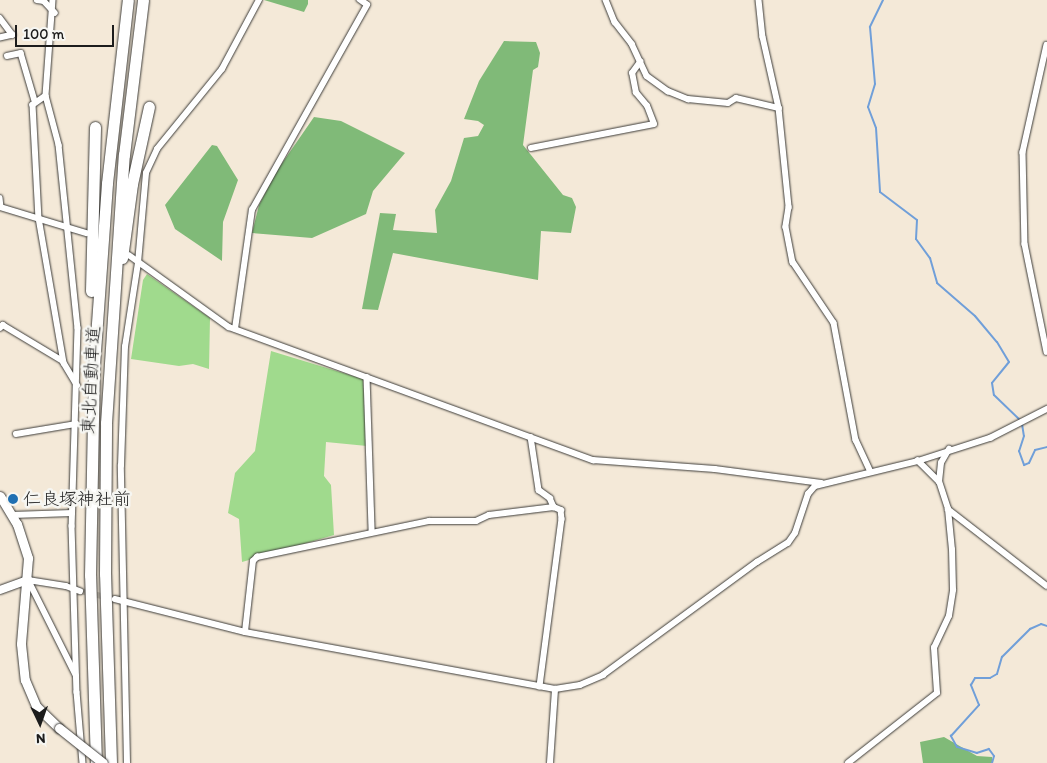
<!DOCTYPE html>
<html>
<head>
<meta charset="utf-8">
<style>
  body { margin:0 }
  #map { position:relative; width:1047px; height:763px; overflow:hidden; background:#f4e9d8; font-family:Itim,"Klee One",sans-serif }
  div>[style] { position:absolute }
  [style*='--x'] { left:calc(var(--x)*1px); top:calc(var(--y)*1px); width:calc(var(--w)*1px); rotate:calc(var(--a)*1deg) }
  .green>* { inset:0; background:#a0da8d }
  .forest>* { inset:0; background:#80ba78 }
  .stream>* { height:2px; margin:-1px; padding:0 1px; transform-origin:1px; border-radius:1px; background:#709fd9 }
  .minor-tunnel>* { height:5.5px; margin-top:-2.75px; transform-origin:0; background:repeating-linear-gradient(90deg,#c9c0b2 0 5.5px,transparent 0 8.5px) }
  .roads { filter:drop-shadow(0 0 1px #3c3b38) drop-shadow(0 0 1px #3c3b38) }
  .minor>* { height:5.5px; margin:-2.75px; padding:0 2.75px; transform-origin:2.75px; border-radius:2.75px; background:#fff }
  .tertiary>* { height:8px; margin:-4px; padding:0 4px; transform-origin:4px; border-radius:4px; background:#fff }
  .primary>* { height:9px; margin:-4.5px; padding:0 4.5px; transform-origin:4.5px; border-radius:4.5px; background:#fff }
  .motorway>* { height:11px; margin:-5.5px; padding:0 5.5px; transform-origin:5.5px; border-radius:5.5px; background:#fff }
  .bridges { filter:drop-shadow(0 0 1px #3c3b38) drop-shadow(0 0 1px #3c3b38) }
  .primary-bridge>* { height:9px; margin:-4.5px; padding:0 4.5px; transform-origin:4.5px; border-radius:4.5px; background:#fff }
  .dots>* { width:14px; height:14px; translate:-50% -50%; box-sizing:border-box; border:2px solid #f6f6f2; border-radius:50% }
  span { translate:-50% -50%; white-space:nowrap; text-align:center; line-height:1.15; -webkit-text-stroke:5px #f6f6f2; paint-order:stroke }
  .street-label { font-size:18px; color:#1c1c1c }
  .poi-label { font-size:18px; color:#1c1c1c }
  .left { translate:0 -50%; text-align:left }
  .north { position:absolute; left:15px; top:698px; width:50px; height:50px; -webkit-text-stroke:4px #f6f6f2; paint-order:stroke; rotate:177deg; font-size:14px; font-weight:700; line-height:20px; text-align:center; color:#1c1c1c }
  .north::after { content:''; display:block; margin:auto; width:18px; height:22px; background:#1c1c1c; clip-path:polygon(50% 0,100% 100%,50% 72%,0 100%) }
  .scale { position:absolute; left:15px; top:25px; width:99px; height:22px; box-sizing:border-box; border:2px solid #1c1c1c; border-top:0; padding-left:6px; font-size:15px; line-height:18px; white-space:nowrap; color:#1c1c1c; -webkit-text-stroke:4px #f6f6f2; paint-order:stroke }
</style>
</head>
<body>
<div id="map">
  <div class="green">
    <i style="clip-path:polygon(147px 274px,210px 318px,209px 369px,193px 364px,179px 366px,131px 359px,143px 280px)"></i>
    <i style="clip-path:polygon(271px 351px,363px 379px,367px 446px,326px 442px,324px 476px,331px 485px,334px 535px,242px 562px,239px 519px,228px 513px,235px 473px,255px 451px)"></i>
  </div>
  <div class="forest">
    <i style="clip-path:polygon(264px 0,308px 0,308px 4px,304px 12px)"></i>
    <i style="clip-path:polygon(504px 41px,536px 42px,540px 53px,538px 67px,533px 70px,523px 145px,563px 195px,572px 198px,576px 207px,571px 233px,541px 231px,538px 280px,393px 253px,378px 310px,362px 309px,380px 213px,396px 214px,393px 230px,437px 233px,435px 210px,451px 181px,464px 138px,478px 136px,484px 125px,478px 121px,464px 119px,479px 81px)"></i>
    <i style="clip-path:polygon(314px 117px,341px 121px,405px 153px,373px 191px,366px 214px,312px 238px,252px 233px,259px 205px,276px 172px)"></i>
    <i style="clip-path:polygon(212px 145px,217px 146px,238px 180px,223px 222px,222px 261px,175px 229px,165px 205px)"></i>
    <i style="clip-path:polygon(944px 737px,977px 756px,992px 757px,992px 763px,923px 763px,920px 742px)"></i>
  </div>
  <div class="stream">
    <i style="--x:883;--y:0;--w:30;--a:116"></i>
    <i style="--x:870;--y:27;--w:57;--a:85"></i>
    <i style="--x:875;--y:84;--w:24;--a:107"></i>
    <i style="--x:868;--y:107;--w:22;--a:69"></i>
    <i style="--x:876;--y:128;--w:64;--a:86.4"></i>
    <i style="--x:880;--y:192;--w:46;--a:37.1"></i>
    <i style="--x:917;--y:220;--w:19;--a:93"></i>
    <i style="--x:916;--y:239;--w:24;--a:54"></i>
    <i style="--x:930;--y:258;--w:26;--a:74"></i>
    <i style="--x:937;--y:283;--w:50;--a:41"></i>
    <i style="--x:975;--y:316;--w:34;--a:50"></i>
    <i style="--x:997;--y:342;--w:23;--a:59"></i>
    <i style="--x:1009;--y:362;--w:27;--a:129"></i>
    <i style="--x:992;--y:383;--w:12;--a:81"></i>
    <i style="--x:994;--y:395;--w:36;--a:44"></i>
    <i style="--x:1022;--y:424;--w:12;--a:81"></i>
    <i style="--x:1024;--y:436;--w:16;--a:108"></i>
    <i style="--x:1019;--y:451;--w:15;--a:70"></i>
    <i style="--x:1024;--y:465;--w:5;--a:-22"></i>
    <i style="--x:1029;--y:463;--w:14;--a:-65"></i>
    <i style="--x:1035;--y:450;--w:12;--a:-14"></i>
    <i style="--x:992;--y:763;--w:7;--a:-74"></i>
    <i style="--x:994;--y:756;--w:9;--a:-126"></i>
    <i style="--x:989;--y:749;--w:13;--a:162"></i>
    <i style="--x:977;--y:753;--w:21;--a:-163"></i>
    <i style="--x:957;--y:747;--w:13;--a:-119"></i>
    <i style="--x:951;--y:736;--w:42;--a:-47.9"></i>
    <i style="--x:979;--y:705;--w:22;--a:-112"></i>
    <i style="--x:971;--y:685;--w:8;--a:-60"></i>
    <i style="--x:975;--y:678;--w:15;--a:0"></i>
    <i style="--x:990;--y:678;--w:8;--a:-30"></i>
    <i style="--x:997;--y:674;--w:18;--a:-74"></i>
    <i style="--x:1002;--y:657;--w:40;--a:-45"></i>
    <i style="--x:1030;--y:629;--w:12;--a:-24"></i>
    <i style="--x:1041;--y:624;--w:6;--a:18"></i>
  </div>
  <div class="minor-tunnel">
    <i style="--x:80;--y:591;--w:36;--a:13"></i>
  </div>
  <div class="roads">
    <div class="minor">
      <i style="--x:37;--y:0;--w:7;--a:8"></i>
      <i style="--x:44;--y:1;--w:16;--a:47"></i>
      <i style="--x:53;--y:0;--w:96;--a:94.2"></i>
      <i style="--x:46;--y:96;--w:51;--a:75.1"></i>
      <i style="--x:59;--y:145;--w:184;--a:84.1"></i>
      <i style="--x:78;--y:328;--w:198;--a:91.7"></i>
      <i style="--x:72;--y:526;--w:166;--a:88.3"></i>
      <i style="--x:77;--y:692;--w:71;--a:85.2"></i>
      <i style="--x:606;--y:0;--w:24;--a:68"></i>
      <i style="--x:615;--y:22;--w:28;--a:52"></i>
      <i style="--x:632;--y:44;--w:35;--a:65"></i>
      <i style="--x:647;--y:76;--w:26;--a:36"></i>
      <i style="--x:668;--y:91;--w:22;--a:22"></i>
      <i style="--x:688;--y:99;--w:40;--a:5.7"></i>
      <i style="--x:728;--y:103;--w:9;--a:-32"></i>
      <i style="--x:736;--y:98;--w:44;--a:13.1"></i>
      <i style="--x:759;--y:0;--w:37;--a:84"></i>
      <i style="--x:763;--y:37;--w:73;--a:77.3"></i>
      <i style="--x:779;--y:108;--w:100;--a:84.2"></i>
      <i style="--x:789;--y:207;--w:20;--a:99"></i>
      <i style="--x:786;--y:227;--w:36;--a:79"></i>
      <i style="--x:793;--y:262;--w:73;--a:56.1"></i>
      <i style="--x:834;--y:323;--w:119;--a:79.4"></i>
      <i style="--x:856;--y:440;--w:35;--a:65"></i>
      <i style="--x:0;--y:18;--w:21;--a:53"></i>
      <i style="--x:13;--y:35;--w:13;--a:167"></i>
      <i style="--x:1047;--y:45;--w:110;--a:102.6"></i>
      <i style="--x:1023;--y:152;--w:92;--a:88.8"></i>
      <i style="--x:1025;--y:244;--w:110;--a:78.5"></i>
      <i style="--x:7;--y:56;--w:14;--a:-12"></i>
      <i style="--x:21;--y:53;--w:50;--a:73.7"></i>
      <i style="--x:46;--y:96;--w:16;--a:145"></i>
      <i style="--x:33;--y:105;--w:113;--a:87"></i>
      <i style="--x:39;--y:218;--w:147;--a:80.2"></i>
      <i style="--x:64;--y:363;--w:26;--a:59"></i>
      <i style="--x:531;--y:148;--w:125;--a:-11"></i>
      <i style="--x:654;--y:124;--w:19;--a:-111"></i>
      <i style="--x:647;--y:106;--w:17;--a:-130"></i>
      <i style="--x:636;--y:93;--w:20;--a:-101"></i>
      <i style="--x:632;--y:73;--w:14;--a:-54"></i>
      <i style="--x:0;--y:198;--w:9;--a:84"></i>
      <i style="--x:0;--y:207;--w:90;--a:16.8"></i>
      <i style="--x:129;--y:255;--w:123;--a:35.8"></i>
      <i style="--x:229;--y:327;--w:388;--a:20.1"></i>
      <i style="--x:593;--y:460;--w:122;--a:4.2"></i>
      <i style="--x:715;--y:469;--w:107;--a:7.5"></i>
      <i style="--x:0;--y:328;--w:4;--a:-45"></i>
      <i style="--x:3;--y:325;--w:70;--a:31"></i>
      <i style="--x:235;--y:329;--w:120;--a:-81.9"></i>
      <i style="--x:252;--y:210;--w:235;--a:-60.7"></i>
      <i style="--x:367;--y:5;--w:9;--a:-144"></i>
      <i style="--x:367;--y:377;--w:154;--a:88.1"></i>
      <i style="--x:16;--y:434;--w:61;--a:-9.5"></i>
      <i style="--x:531;--y:437;--w:54;--a:81.4"></i>
      <i style="--x:539;--y:490;--w:14;--a:36"></i>
      <i style="--x:550;--y:498;--w:10;--a:66"></i>
      <i style="--x:939;--y:482;--w:19;--a:-84"></i>
      <i style="--x:941;--y:463;--w:16;--a:-60"></i>
      <i style="--x:948;--y:509;--w:125;--a:37.9"></i>
      <i style="--x:12;--y:515;--w:60;--a:-1.9"></i>
      <i style="--x:115;--y:599;--w:134;--a:14.2"></i>
      <i style="--x:245;--y:632;--w:315;--a:10.4"></i>
      <i style="--x:555;--y:689;--w:25;--a:-9"></i>
      <i style="--x:580;--y:685;--w:25;--a:-23"></i>
      <i style="--x:603;--y:675;--w:191;--a:-36.3"></i>
      <i style="--x:757;--y:562;--w:36;--a:-32"></i>
      <i style="--x:788;--y:543;--w:12;--a:-55"></i>
      <i style="--x:795;--y:533;--w:41;--a:-71.6"></i>
      <i style="--x:808;--y:494;--w:11;--a:-49"></i>
      <i style="--x:815;--y:486;--w:106;--a:-13.6"></i>
      <i style="--x:918;--y:461;--w:76;--a:-17.7"></i>
      <i style="--x:990;--y:438;--w:64;--a:-27"></i>
      <i style="--x:245;--y:632;--w:71;--a:-83.6"></i>
      <i style="--x:253;--y:561;--w:6;--a:-45"></i>
      <i style="--x:257;--y:557;--w:176;--a:-11.8"></i>
      <i style="--x:429;--y:521;--w:47;--a:0"></i>
      <i style="--x:476;--y:521;--w:14;--a:-25"></i>
      <i style="--x:489;--y:515;--w:65;--a:-7"></i>
      <i style="--x:554;--y:507;--w:8;--a:23"></i>
      <i style="--x:561;--y:510;--w:9;--a:84"></i>
      <i style="--x:562;--y:519;--w:169;--a:97.5"></i>
      <i style="--x:76;--y:676;--w:107;--a:-116.6"></i>
      <i style="--x:28;--y:580;--w:38;--a:9"></i>
      <i style="--x:66;--y:586;--w:15;--a:20"></i>
      <i style="--x:127;--y:763;--w:297;--a:-91.2"></i>
      <i style="--x:121;--y:466;--w:119;--a:-88.1"></i>
      <i style="--x:125;--y:347;--w:85;--a:-81.2"></i>
      <i style="--x:138;--y:263;--w:90;--a:-84.9"></i>
      <i style="--x:146;--y:173;--w:26;--a:-65"></i>
      <i style="--x:157;--y:149;--w:103;--a:-50.9"></i>
      <i style="--x:222;--y:69;--w:78;--a:-61.8"></i>
      <i style="--x:550;--y:763;--w:74;--a:-86.1"></i>
      <i style="--x:848;--y:763;--w:113;--a:-38.2"></i>
      <i style="--x:937;--y:693;--w:45;--a:-93.8"></i>
      <i style="--x:934;--y:648;--w:35;--a:-65"></i>
      <i style="--x:949;--y:616;--w:26;--a:-81"></i>
      <i style="--x:953;--y:590;--w:40;--a:-91.4"></i>
      <i style="--x:952;--y:550;--w:41;--a:-95.6"></i>
      <i style="--x:948;--y:509;--w:28;--a:-108"></i>
      <i style="--x:939;--y:482;--w:30;--a:-135"></i>
    </div>
    <div class="tertiary">
      <i style="--x:0;--y:590;--w:30;--a:-20"></i>
    </div>
    <div class="primary">
      <i style="--x:0;--y:496;--w:33;--a:59"></i>
      <i style="--x:17;--y:524;--w:36;--a:72"></i>
      <i style="--x:28;--y:558;--w:86;--a:94.7"></i>
      <i style="--x:21;--y:644;--w:36;--a:84"></i>
      <i style="--x:25;--y:680;--w:28;--a:67"></i>
      <i style="--x:36;--y:706;--w:32;--a:44"></i>
    </div>
    <div class="motorway">
      <i style="--x:122;--y:258;--w:75;--a:-82.3"></i>
      <i style="--x:132;--y:184;--w:79;--a:-77.6"></i>
      <i style="--x:91;--y:291;--w:164;--a:-88.6"></i>
      <i style="--x:96;--y:763;--w:188;--a:-91.8"></i>
      <i style="--x:90;--y:575;--w:210;--a:-88.9"></i>
      <i style="--x:94;--y:365;--w:182;--a:-85.9"></i>
      <i style="--x:107;--y:183;--w:184;--a:-83.5"></i>
      <i style="--x:111;--y:763;--w:189;--a:-91.8"></i>
      <i style="--x:105;--y:574;--w:151;--a:-89.6"></i>
      <i style="--x:106;--y:423;--w:269;--a:-86.2"></i>
      <i style="--x:124;--y:155;--w:156;--a:-83"></i>
    </div>
  </div>
  <div class="bridges">
    <div class="primary-bridge">
      <i style="--x:59;--y:728;--w:56;--a:38.5"></i>
    </div>
  </div>
  <div class="dots">
    <i style="left:13px;top:499px;background:#1f6fb2"></i>
  </div>
  <div class="street-label">
    <span style="left:91px;top:380px;rotate:-87deg">東北自動車道</span>
  </div>
  <div class="poi-label">
    <span class="left" style="left:23px;top:499px">仁良塚神社前</span>
  </div>
  <div class="north">N</div>
  <div class="scale">100 m</div>
</div>
</body>
</html>
